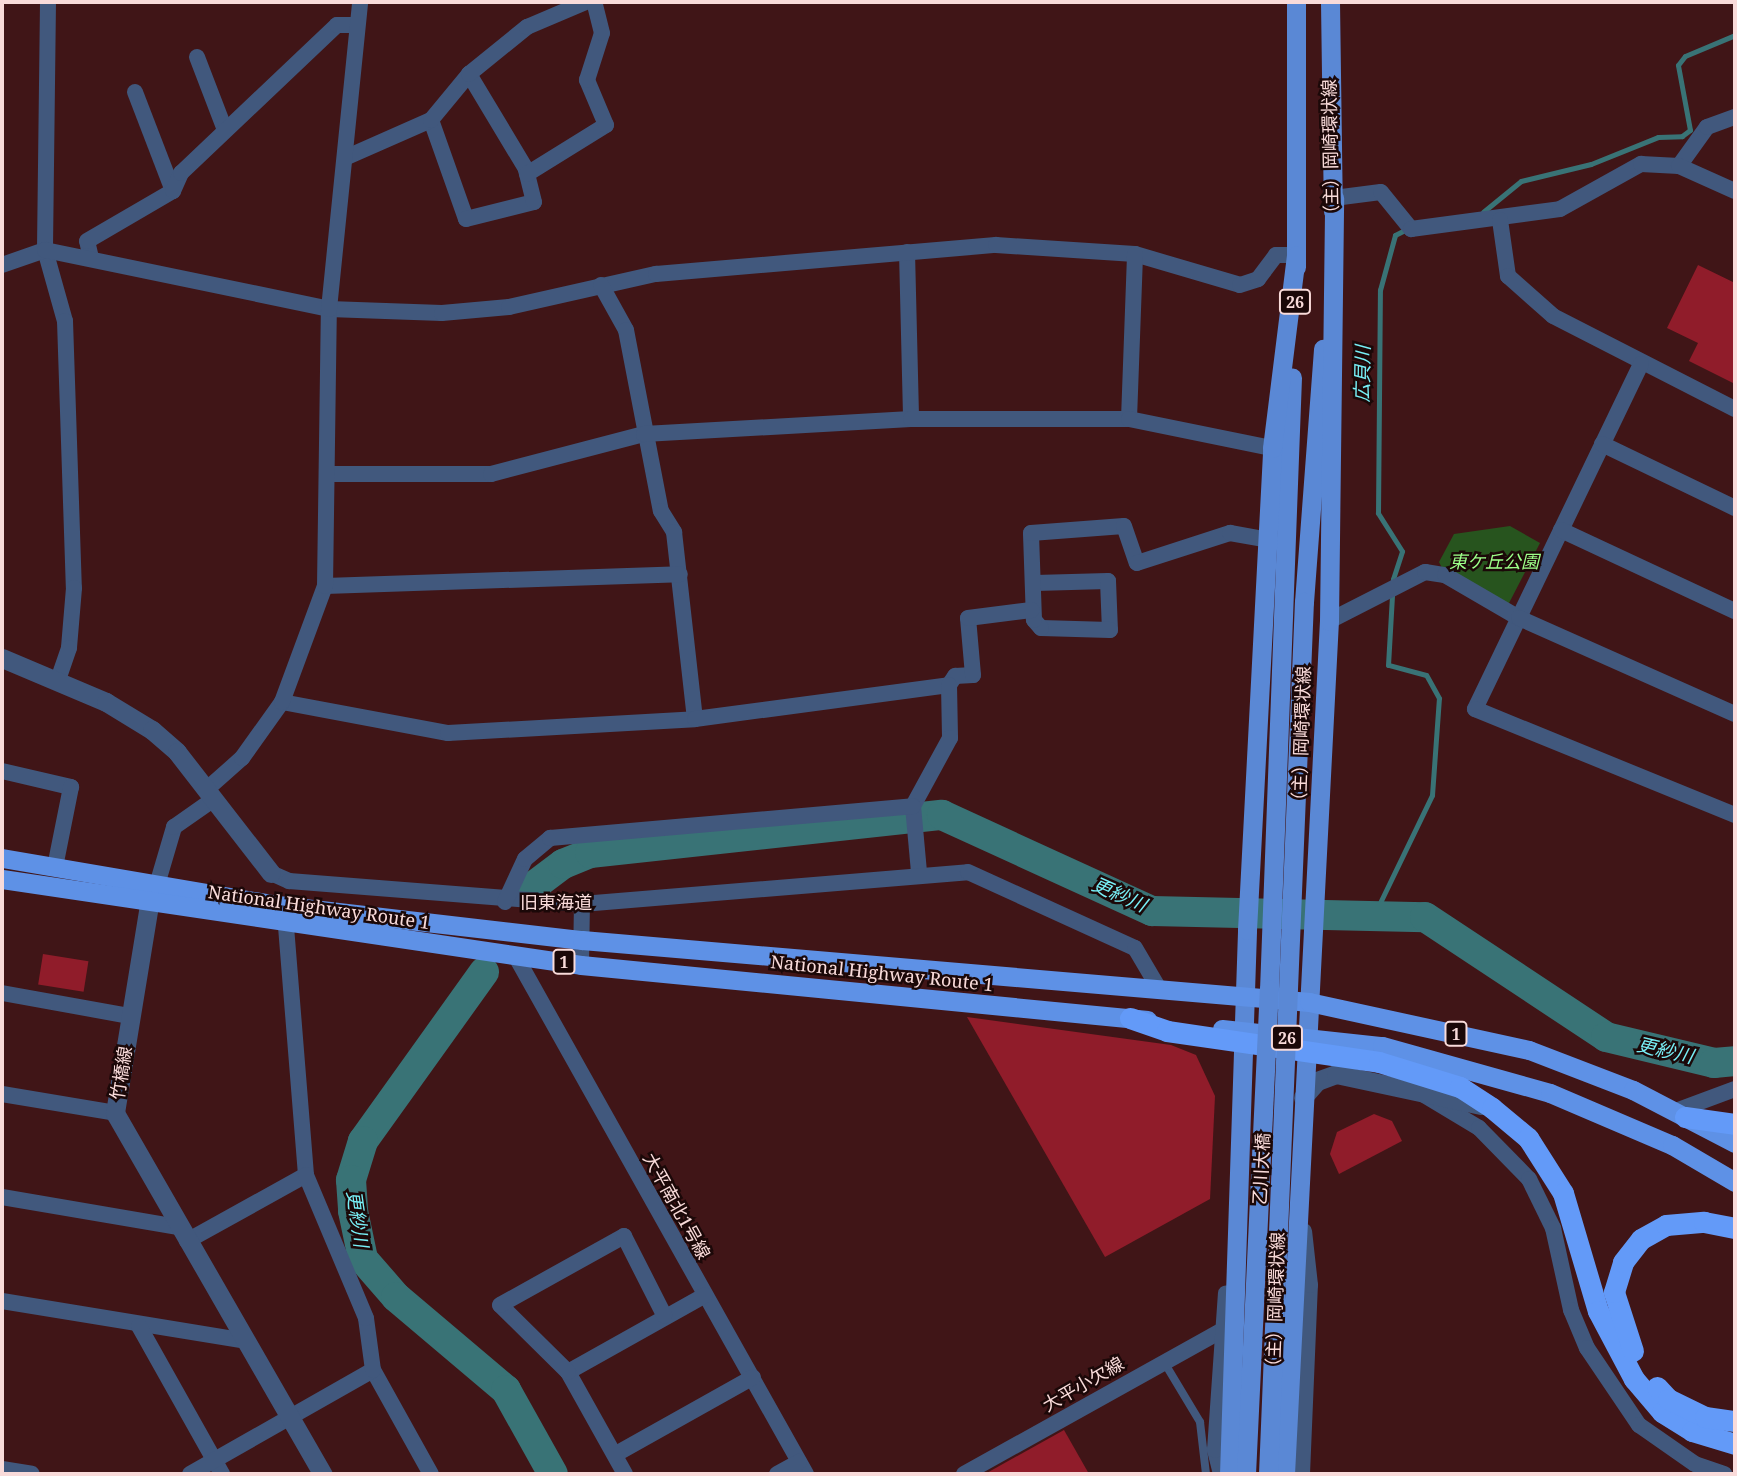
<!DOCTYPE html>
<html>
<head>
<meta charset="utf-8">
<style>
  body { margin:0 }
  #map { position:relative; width:1737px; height:1476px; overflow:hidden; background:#401517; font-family:"Noto Serif","Noto Sans JP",serif }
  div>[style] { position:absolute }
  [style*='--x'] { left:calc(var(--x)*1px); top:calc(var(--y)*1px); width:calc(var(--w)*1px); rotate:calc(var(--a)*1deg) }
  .green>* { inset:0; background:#27541e }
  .stream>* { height:5px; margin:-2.5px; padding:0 2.5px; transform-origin:2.5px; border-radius:2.5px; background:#397376 }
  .river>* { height:30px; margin:-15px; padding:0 15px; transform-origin:15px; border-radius:15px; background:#397376 }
  .building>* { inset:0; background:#901c2a; transform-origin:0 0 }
  .service>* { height:8px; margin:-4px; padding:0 4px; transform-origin:4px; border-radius:4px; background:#41587d }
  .minor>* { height:16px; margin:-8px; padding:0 8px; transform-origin:8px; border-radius:8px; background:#41587d }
  .tertiary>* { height:19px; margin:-9.5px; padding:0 9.5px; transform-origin:9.5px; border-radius:9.5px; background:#41587d }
  .primary>* { height:19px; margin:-9.5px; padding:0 9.5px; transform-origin:9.5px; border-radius:9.5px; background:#5a88d5 }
  .trunk>* { height:19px; margin:-9.5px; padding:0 9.5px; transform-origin:9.5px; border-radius:9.5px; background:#5e91e6 }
  .motorway>* { height:21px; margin:-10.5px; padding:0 10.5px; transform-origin:10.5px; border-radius:10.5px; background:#639af8 }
  .primary-bridge>* { height:19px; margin:-9.5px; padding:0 9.5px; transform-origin:9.5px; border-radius:9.5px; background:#5a88d5 }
  span { translate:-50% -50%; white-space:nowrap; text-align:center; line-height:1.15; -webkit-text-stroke:5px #1b0808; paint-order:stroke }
  .shield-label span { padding:2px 5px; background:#1b0808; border:2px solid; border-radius:5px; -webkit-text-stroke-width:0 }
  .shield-label { font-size:16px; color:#f9dbda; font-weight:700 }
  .street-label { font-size:18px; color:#f9dbda }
  .park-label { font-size:18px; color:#9cff89; font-style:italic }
  .water-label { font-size:19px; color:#78f0f7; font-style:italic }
  .frame { position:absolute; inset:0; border:4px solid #f9dbda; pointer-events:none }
</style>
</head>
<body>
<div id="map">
  <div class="green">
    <i style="clip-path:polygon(1510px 526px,1540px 543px,1508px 605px,1443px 570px,1439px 562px,1454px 534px)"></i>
  </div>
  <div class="stream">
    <i style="--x:1483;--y:212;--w:49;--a:-39.2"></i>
    <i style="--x:1521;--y:181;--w:72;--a:-13.7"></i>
    <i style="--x:1591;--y:164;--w:72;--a:-21.9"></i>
    <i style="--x:1658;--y:137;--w:24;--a:-2"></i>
    <i style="--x:1682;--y:136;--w:10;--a:-37"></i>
    <i style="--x:1690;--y:130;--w:66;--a:-100.5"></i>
    <i style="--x:1678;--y:65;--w:11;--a:-52"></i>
    <i style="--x:1685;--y:56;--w:54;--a:-22.8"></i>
    <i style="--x:1375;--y:913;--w:131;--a:-64.2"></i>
    <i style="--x:1432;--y:795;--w:97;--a:-85.9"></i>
    <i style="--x:1439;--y:698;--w:26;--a:-119"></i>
    <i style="--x:1426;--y:675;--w:39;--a:-165"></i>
    <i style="--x:1388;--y:665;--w:86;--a:-86.7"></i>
    <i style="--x:1393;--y:579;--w:29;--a:-72"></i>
    <i style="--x:1402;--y:551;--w:45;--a:-122.3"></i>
    <i style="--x:1378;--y:513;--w:223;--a:-89.5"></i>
    <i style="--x:1380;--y:290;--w:57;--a:-74.7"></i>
    <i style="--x:1395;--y:235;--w:16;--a:-27"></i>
  </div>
  <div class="river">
    <i style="--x:531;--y:888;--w:40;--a:-37"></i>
    <i style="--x:563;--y:864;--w:29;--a:-22"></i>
    <i style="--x:590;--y:853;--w:354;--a:-6.2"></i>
    <i style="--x:942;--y:815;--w:231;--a:24.6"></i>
    <i style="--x:1152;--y:911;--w:273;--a:1.3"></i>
    <i style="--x:1425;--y:917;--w:217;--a:33.5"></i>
    <i style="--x:1606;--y:1037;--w:111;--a:13.5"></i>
    <i style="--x:1714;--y:1063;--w:21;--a:-5"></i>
    <i style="--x:484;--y:972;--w:208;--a:125.6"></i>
    <i style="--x:363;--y:1141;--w:41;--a:107.1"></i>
    <i style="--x:351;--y:1180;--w:31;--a:86"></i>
    <i style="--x:353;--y:1211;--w:49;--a:78.2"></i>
    <i style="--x:363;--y:1259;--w:50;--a:49"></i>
    <i style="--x:396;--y:1297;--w:144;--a:40.2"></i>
    <i style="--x:506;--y:1390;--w:96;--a:60.8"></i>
  </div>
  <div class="building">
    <i style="clip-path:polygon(1698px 265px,1735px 283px,1735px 384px,1689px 361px,1698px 343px,1667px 328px)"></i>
    <i style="left:43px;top:954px;width:46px;height:31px;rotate:9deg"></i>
    <i style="clip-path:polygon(967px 1017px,1171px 1045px,1196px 1055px,1215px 1096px,1210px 1199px,1105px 1257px)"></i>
    <i style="clip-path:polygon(1374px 1114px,1392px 1121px,1402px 1141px,1339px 1174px,1330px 1154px,1337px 1132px)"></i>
    <i style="clip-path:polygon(1064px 1430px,1089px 1474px,985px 1474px)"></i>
  </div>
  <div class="service">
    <i style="--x:1164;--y:1362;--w:70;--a:59"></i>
    <i style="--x:1200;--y:1422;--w:52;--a:83.4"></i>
  </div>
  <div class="minor">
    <i style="--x:48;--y:2;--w:248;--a:90.7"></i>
    <i style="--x:45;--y:250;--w:74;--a:74.3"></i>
    <i style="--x:65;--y:321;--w:267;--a:88.1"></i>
    <i style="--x:74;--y:588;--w:60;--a:94.8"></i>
    <i style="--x:69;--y:648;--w:34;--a:109"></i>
    <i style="--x:197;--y:57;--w:78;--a:69"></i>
    <i style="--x:135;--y:92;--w:106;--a:69"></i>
    <i style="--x:431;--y:120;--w:105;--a:70.5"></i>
    <i style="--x:466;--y:219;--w:70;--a:-14"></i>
    <i style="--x:534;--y:202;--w:34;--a:-104"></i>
    <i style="--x:526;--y:169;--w:111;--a:-121"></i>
    <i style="--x:347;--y:157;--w:92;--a:-23.8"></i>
    <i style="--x:431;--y:120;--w:60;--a:-50.4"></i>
    <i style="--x:469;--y:74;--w:75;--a:-39"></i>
    <i style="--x:527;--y:27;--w:64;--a:-23"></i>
    <i style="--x:1679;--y:166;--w:48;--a:-54.3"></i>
    <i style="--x:1707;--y:127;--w:30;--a:-20"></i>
    <i style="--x:527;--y:174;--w:93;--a:-31.8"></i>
    <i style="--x:606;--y:125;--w:49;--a:-112.9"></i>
    <i style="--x:587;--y:80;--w:49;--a:-72.3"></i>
    <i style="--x:602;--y:33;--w:32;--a:-104"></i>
    <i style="--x:1334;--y:198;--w:47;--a:-7.3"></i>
    <i style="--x:1381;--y:192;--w:48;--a:51"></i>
    <i style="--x:1411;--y:229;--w:150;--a:-7.6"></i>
    <i style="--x:1560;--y:209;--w:93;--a:-29.1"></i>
    <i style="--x:1641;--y:164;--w:38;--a:3"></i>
    <i style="--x:1679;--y:166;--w:61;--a:24.1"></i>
    <i style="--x:1500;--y:220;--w:57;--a:81.9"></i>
    <i style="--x:1508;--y:276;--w:60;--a:41.6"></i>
    <i style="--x:1553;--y:316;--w:204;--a:27.1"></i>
    <i style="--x:907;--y:252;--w:167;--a:88.6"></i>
    <i style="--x:91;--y:258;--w:17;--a:-103"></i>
    <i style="--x:87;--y:241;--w:99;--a:-30.2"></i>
    <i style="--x:173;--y:191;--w:20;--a:-66"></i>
    <i style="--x:181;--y:173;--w:215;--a:-43.5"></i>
    <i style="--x:337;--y:25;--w:20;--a:0"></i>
    <i style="--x:2;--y:265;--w:46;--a:-19.2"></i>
    <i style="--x:45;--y:250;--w:290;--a:11.7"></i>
    <i style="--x:329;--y:309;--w:113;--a:2"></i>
    <i style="--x:442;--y:313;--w:67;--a:-5.1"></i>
    <i style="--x:509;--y:307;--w:151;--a:-12.7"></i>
    <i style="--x:656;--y:274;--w:341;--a:-4.9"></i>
    <i style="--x:996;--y:245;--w:139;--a:3.7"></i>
    <i style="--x:1135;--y:254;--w:109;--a:16.4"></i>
    <i style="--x:1240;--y:285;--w:19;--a:-18"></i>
    <i style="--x:1258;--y:279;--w:30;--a:-53"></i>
    <i style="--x:1276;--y:255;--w:20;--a:0"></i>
    <i style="--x:601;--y:285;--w:51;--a:60.9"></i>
    <i style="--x:626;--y:330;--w:184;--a:79.1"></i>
    <i style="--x:661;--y:511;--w:25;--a:58"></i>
    <i style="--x:674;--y:532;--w:188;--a:83.6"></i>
    <i style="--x:1641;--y:364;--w:383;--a:115.7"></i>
    <i style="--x:1475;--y:709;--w:281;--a:22.2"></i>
    <i style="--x:1129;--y:419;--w:165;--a:-87.9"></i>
    <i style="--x:1602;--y:444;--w:148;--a:25.7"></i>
    <i style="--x:329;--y:474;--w:162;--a:0"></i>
    <i style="--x:491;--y:474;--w:158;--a:-14.7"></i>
    <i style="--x:644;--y:434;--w:267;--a:-3.2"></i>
    <i style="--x:911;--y:419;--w:218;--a:0"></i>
    <i style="--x:1129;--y:419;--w:146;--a:11.5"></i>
    <i style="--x:1561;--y:530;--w:192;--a:25"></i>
    <i style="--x:1035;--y:583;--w:73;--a:-1.6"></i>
    <i style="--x:1108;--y:581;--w:49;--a:87.7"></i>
    <i style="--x:1110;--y:630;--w:69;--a:-178.3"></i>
    <i style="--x:1041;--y:628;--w:11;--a:-131"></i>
    <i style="--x:1034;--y:620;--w:87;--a:-92"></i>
    <i style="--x:1031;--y:533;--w:93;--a:-4.3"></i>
    <i style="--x:1124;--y:526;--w:39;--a:71"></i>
    <i style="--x:1137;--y:563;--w:98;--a:-17.9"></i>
    <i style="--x:1230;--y:533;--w:39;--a:10"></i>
    <i style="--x:325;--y:586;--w:355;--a:-1.9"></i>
    <i style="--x:1329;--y:621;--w:108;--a:-27"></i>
    <i style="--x:1425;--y:572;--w:20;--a:9"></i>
    <i style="--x:1445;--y:575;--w:86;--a:30.2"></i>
    <i style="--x:1519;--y:618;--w:236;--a:24"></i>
    <i style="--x:949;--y:685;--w:11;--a:-56"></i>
    <i style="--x:955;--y:676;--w:18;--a:-3"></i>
    <i style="--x:973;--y:675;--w:57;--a:-95"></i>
    <i style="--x:968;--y:618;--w:64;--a:-7.2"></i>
    <i style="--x:282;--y:702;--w:169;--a:10.6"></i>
    <i style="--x:448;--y:733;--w:247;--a:-3.2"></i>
    <i style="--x:695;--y:719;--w:256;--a:-7.6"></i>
    <i style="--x:949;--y:685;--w:53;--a:88.9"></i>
    <i style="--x:950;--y:738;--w:77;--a:118.6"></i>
    <i style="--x:913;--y:806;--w:66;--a:84.8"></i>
    <i style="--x:2;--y:771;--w:71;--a:13.1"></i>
    <i style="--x:71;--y:787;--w:82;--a:101.3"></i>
    <i style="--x:207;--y:789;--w:47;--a:-41.5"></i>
    <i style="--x:242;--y:758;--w:69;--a:-54.5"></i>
    <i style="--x:282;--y:702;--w:124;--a:-69.7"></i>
    <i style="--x:325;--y:586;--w:277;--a:-89.2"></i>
    <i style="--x:329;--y:309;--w:309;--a:-84.2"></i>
    <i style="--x:271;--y:873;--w:20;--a:24"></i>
    <i style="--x:289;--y:881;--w:294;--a:4.5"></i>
    <i style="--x:582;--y:904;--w:387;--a:-4.7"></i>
    <i style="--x:968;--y:872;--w:183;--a:24.5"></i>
    <i style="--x:1135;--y:948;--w:45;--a:59.5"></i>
    <i style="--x:154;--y:895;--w:71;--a:-73.6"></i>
    <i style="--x:174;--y:827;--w:49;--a:-35"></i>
    <i style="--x:505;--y:902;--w:47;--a:-65.1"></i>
    <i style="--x:525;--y:859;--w:33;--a:-40"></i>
    <i style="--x:550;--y:838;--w:364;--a:-5"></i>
    <i style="--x:515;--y:955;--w:595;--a:60.72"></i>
    <i style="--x:581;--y:965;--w:61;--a:-89.1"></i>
    <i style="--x:2;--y:993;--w:130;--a:10.2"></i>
    <i style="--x:2;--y:1094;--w:115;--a:9.5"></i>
    <i style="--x:1424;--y:1095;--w:64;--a:31"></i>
    <i style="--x:1479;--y:1128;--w:71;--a:45.6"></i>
    <i style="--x:1529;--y:1179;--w:55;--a:63.9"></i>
    <i style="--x:1553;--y:1228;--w:84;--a:77.6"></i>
    <i style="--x:1571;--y:1310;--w:41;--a:67.2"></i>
    <i style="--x:1587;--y:1348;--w:93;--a:56"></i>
    <i style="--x:1639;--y:1425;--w:68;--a:34.9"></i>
    <i style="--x:1695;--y:1464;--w:31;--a:19"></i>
    <i style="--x:1673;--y:1112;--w:66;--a:-20.4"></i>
    <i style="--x:2;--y:1197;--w:179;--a:9.7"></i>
    <i style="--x:187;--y:1241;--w:136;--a:-29"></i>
    <i style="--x:306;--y:1175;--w:252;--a:-94.6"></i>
    <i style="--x:2;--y:1301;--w:247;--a:9.3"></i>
    <i style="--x:139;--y:1326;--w:170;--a:60.7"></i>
    <i style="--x:373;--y:1370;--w:119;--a:60.9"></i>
    <i style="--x:568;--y:1372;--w:157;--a:-29.3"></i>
    <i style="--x:616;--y:1454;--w:157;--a:-29.3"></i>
    <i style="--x:2;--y:1469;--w:30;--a:9"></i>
    <i style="--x:190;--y:1474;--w:210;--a:-29.6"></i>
    <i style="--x:373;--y:1370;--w:52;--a:-97.7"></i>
    <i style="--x:366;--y:1318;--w:155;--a:-112.8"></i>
    <i style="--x:625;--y:1474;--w:117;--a:-119.2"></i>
    <i style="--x:568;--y:1372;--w:95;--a:-135.4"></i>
    <i style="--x:500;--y:1305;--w:142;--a:-29.1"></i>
    <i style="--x:624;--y:1236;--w:89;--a:63.1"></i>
    <i style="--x:777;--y:1474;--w:25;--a:-29"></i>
    <i style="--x:964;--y:1474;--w:296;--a:-29.1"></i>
    <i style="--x:1221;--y:1474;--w:25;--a:-104"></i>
    <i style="--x:1215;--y:1450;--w:157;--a:-86"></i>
    <i style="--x:1302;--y:1474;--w:189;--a:-87.6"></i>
    <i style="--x:1310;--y:1285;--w:54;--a:-96.3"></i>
  </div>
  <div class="tertiary">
    <i style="--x:2;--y:658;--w:113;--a:22.9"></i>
    <i style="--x:106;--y:702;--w:54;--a:31.3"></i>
    <i style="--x:152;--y:730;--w:33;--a:41"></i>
    <i style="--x:177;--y:752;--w:153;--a:52.2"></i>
    <i style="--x:149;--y:905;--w:211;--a:99.3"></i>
    <i style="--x:115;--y:1113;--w:417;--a:60.1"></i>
    <i style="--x:1303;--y:1097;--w:21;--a:-49"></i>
    <i style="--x:1317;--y:1081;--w:20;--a:-20"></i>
    <i style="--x:1336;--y:1074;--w:148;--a:12.1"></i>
  </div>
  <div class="primary">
    <i style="--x:1330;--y:2;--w:209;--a:89.2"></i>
    <i style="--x:1296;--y:267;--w:265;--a:-90"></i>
    <i style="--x:1304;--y:602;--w:254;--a:-85.7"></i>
    <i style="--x:1269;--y:990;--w:613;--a:-87.85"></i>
    <i style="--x:1229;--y:1474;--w:544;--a:-88.1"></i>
    <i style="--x:1247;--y:930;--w:483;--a:-87"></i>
    <i style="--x:1272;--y:448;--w:194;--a:-82.9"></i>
    <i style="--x:1285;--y:1474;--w:854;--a:-87.05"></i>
    <i style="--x:1329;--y:621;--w:423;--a:-89.3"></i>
  </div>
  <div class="trunk">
    <i style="--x:2;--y:858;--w:280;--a:9.7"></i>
    <i style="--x:278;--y:905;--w:306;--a:6.6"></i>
    <i style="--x:582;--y:940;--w:730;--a:4.87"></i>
    <i style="--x:1309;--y:1002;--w:225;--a:12.3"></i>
    <i style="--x:1529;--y:1050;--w:111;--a:21"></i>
    <i style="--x:1633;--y:1090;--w:115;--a:27.5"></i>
    <i style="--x:2;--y:879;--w:585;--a:8.45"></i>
    <i style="--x:581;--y:965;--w:569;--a:5.55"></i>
    <i style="--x:1222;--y:1029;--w:161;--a:6.1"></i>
    <i style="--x:1382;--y:1046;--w:174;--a:15.6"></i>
    <i style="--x:1550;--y:1093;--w:133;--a:23.1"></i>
    <i style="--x:1672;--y:1145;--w:73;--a:30.4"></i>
  </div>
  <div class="motorway">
    <i style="--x:1130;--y:1018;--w:39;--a:19"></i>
    <i style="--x:1167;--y:1031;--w:214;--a:8.3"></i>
    <i style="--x:1379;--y:1062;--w:85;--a:17.2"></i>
    <i style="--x:1460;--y:1087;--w:38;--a:33"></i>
    <i style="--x:1492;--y:1108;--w:47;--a:39.8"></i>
    <i style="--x:1528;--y:1138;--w:65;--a:57.5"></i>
    <i style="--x:1563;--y:1193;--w:123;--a:73.5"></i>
    <i style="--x:1598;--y:1311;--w:77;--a:62.1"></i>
    <i style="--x:1634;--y:1379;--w:43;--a:49.7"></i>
    <i style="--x:1662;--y:1412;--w:36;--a:32"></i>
    <i style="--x:1692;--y:1431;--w:45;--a:16.8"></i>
    <i style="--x:1685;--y:1117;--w:50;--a:8"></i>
    <i style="--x:1633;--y:1351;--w:62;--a:-107.9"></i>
    <i style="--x:1614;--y:1292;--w:31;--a:-73"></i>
    <i style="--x:1623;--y:1262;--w:29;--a:-52"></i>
    <i style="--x:1641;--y:1239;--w:29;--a:-29"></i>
    <i style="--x:1666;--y:1225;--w:38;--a:-5"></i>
    <i style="--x:1704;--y:1222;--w:32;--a:11"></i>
    <i style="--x:1657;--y:1387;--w:16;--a:47"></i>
    <i style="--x:1668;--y:1399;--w:41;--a:25.9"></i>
    <i style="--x:1705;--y:1417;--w:30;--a:8"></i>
  </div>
  <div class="primary-bridge">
    <i style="--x:1246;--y:1474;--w:485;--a:-87.3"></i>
    <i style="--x:1268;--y:1474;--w:873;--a:-87.64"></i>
  </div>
  <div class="shield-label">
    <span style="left:1295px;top:302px">26</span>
    <span style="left:564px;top:962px">1</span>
    <span style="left:1456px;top:1034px">1</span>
    <span style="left:1287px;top:1038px">26</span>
  </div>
  <div class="street-label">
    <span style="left:1330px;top:151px;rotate:-91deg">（主）岡崎環状線</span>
    <span style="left:1301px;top:738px;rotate:-88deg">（主）岡崎環状線</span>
    <span style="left:556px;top:902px">旧東海道</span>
    <span style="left:319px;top:907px;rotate:8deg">National Highway Route 1</span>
    <span style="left:882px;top:973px;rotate:6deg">National Highway Route 1</span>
    <span style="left:121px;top:1073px;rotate:-81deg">竹橋線</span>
    <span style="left:1261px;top:1169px;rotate:-87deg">乙川大橋</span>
    <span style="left:677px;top:1206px;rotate:61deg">大平南北1号線</span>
    <span style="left:1275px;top:1304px;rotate:-88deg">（主）岡崎環状線</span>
    <span style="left:1083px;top:1384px;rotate:-30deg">大平小欠線</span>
  </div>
  <div class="park-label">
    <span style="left:1494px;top:561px">東ケ丘公園</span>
  </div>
  <div class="water-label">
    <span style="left:1363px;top:374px;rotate:-89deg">広貝川</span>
    <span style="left:1119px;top:895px;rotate:24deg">更紗川</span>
    <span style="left:1665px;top:1051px;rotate:13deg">更紗川</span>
    <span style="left:357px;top:1219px;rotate:82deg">更紗川</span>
  </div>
  <div class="frame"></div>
</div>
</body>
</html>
